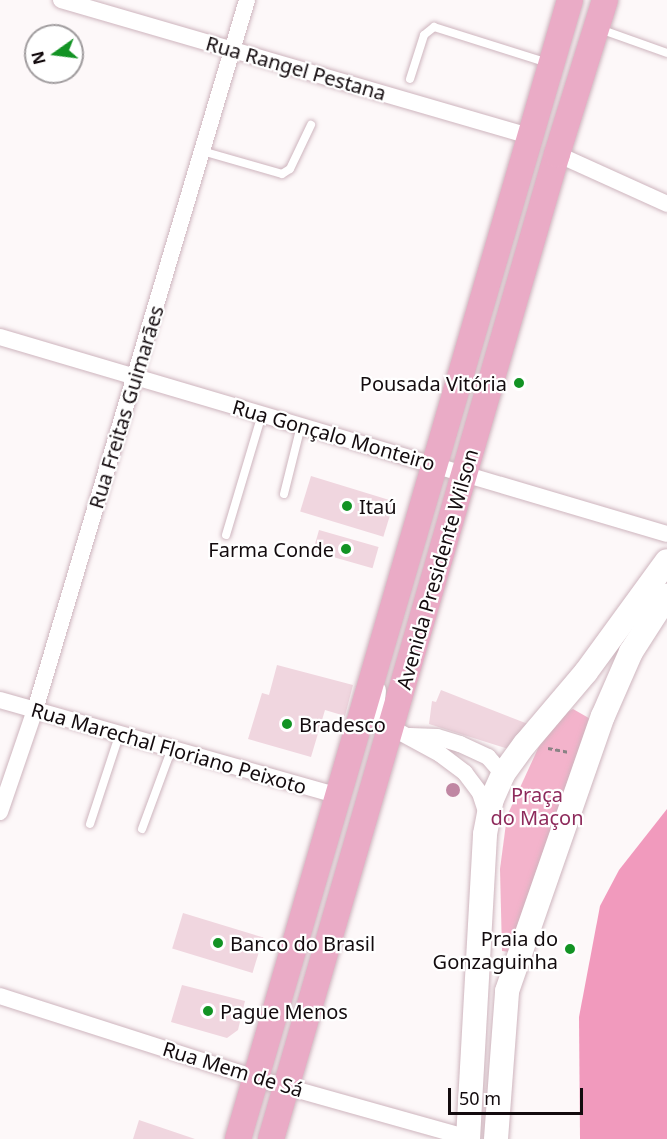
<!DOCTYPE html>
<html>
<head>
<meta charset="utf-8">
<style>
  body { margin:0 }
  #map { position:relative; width:667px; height:1139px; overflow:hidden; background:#fdf8f9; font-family:"Noto Sans",sans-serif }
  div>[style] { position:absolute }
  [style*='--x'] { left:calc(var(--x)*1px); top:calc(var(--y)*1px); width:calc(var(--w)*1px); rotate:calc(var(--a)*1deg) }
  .green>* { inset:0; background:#f3b3cb }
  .water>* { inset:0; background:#f19abd }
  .building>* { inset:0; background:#f0d6df; transform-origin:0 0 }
  .path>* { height:3px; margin-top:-1.5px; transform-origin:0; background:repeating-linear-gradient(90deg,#8a8385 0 4.5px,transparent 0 7.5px) }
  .roads { filter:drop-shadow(0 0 2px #ceb5be) drop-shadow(0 0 2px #ceb5be) }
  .lane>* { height:8px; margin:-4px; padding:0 4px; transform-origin:4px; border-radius:4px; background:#fff }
  .street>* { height:16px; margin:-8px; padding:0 8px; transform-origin:8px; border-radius:8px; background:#fff }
  .secondary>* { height:24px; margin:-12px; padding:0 12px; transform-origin:12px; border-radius:12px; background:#fff }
  .primary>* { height:26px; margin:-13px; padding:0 13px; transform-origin:13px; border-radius:13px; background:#eaabc6 }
  .trees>* { width:14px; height:14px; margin:-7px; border-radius:50%; background:#c087a3 }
  .dots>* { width:16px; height:16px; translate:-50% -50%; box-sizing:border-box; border:3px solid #fff; border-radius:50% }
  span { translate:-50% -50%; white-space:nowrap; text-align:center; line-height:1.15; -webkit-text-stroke:4.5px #fff; paint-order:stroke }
  .street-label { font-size:20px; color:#130b0e }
  .poi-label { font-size:20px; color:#130b0e }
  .right { translate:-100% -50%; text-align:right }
  .left { translate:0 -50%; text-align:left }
  .park-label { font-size:20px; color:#8e2b5c }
  .north { position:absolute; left:24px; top:24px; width:60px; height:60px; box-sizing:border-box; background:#fff; border:2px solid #a19d9f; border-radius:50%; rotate:256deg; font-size:16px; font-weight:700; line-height:24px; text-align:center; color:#130b0e }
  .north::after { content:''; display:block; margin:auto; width:21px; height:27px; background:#129324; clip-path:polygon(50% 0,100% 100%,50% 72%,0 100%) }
  .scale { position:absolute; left:448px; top:1088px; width:135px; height:27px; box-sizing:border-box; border:3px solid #130b0e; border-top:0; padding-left:8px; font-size:18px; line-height:21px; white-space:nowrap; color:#130b0e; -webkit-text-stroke:4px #fff; paint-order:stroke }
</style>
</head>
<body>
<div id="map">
  <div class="green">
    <i style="clip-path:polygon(573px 709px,594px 721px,510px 952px,502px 951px,500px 869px,507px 816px,540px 744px,565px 713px)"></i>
  </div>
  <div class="water">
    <i style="clip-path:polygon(667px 809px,667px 1139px,580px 1139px,579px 1017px,600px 906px,619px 870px)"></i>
  </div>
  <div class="building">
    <i style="left:311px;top:476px;width:87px;height:37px;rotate:17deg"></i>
    <i style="left:319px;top:530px;width:62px;height:22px;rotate:16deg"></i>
    <i style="clip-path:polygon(277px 665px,353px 685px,345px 716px,325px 710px,311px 757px,248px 739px,262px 693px,269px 695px)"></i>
    <i style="clip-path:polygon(441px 690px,528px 724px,515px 751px,429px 724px,432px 701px,436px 702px)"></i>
    <i style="left:183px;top:913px;width:84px;height:37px;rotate:17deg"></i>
    <i style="clip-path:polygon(182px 985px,245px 1001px,238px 1030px,227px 1038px,171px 1022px)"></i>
    <i style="clip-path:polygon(139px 1120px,195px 1139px,133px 1139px)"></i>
  </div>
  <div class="path">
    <i style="--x:548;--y:748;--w:20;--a:11"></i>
  </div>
  <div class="roads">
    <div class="lane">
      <i style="--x:600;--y:29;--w:71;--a:19.7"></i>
      <i style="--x:410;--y:79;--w:46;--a:-72.3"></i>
      <i style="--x:424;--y:35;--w:13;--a:-39"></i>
      <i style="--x:434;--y:27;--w:120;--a:17.5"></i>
      <i style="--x:202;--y:151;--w:83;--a:16"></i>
      <i style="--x:282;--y:174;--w:9;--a:-32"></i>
      <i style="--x:290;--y:169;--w:49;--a:-64.5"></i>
      <i style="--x:284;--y:494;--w:70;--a:-76"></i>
      <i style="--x:226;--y:535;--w:126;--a:-73.4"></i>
      <i style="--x:90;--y:824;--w:96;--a:-71.8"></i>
      <i style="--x:142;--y:829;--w:86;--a:-69.7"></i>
    </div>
    <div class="street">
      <i style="--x:61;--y:0;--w:488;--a:16.2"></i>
      <i style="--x:557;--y:154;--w:121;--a:24.4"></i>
      <i style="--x:0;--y:337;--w:695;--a:16.45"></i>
      <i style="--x:378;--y:690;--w:21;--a:95"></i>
      <i style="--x:376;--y:711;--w:12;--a:66"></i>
      <i style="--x:381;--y:722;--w:67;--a:28.5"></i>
      <i style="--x:440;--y:754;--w:31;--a:37"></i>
      <i style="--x:465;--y:773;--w:25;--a:53"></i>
      <i style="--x:480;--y:793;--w:23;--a:72"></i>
      <i style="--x:0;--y:700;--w:352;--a:15.8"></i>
      <i style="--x:410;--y:736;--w:27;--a:2"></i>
      <i style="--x:437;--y:737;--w:24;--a:17"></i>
      <i style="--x:460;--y:744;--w:31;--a:25"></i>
      <i style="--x:488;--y:757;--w:23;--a:49"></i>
      <i style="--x:0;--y:812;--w:108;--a:-71.1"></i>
      <i style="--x:35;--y:710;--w:741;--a:-73.37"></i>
      <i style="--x:0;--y:996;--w:268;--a:17.8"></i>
      <i style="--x:255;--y:1078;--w:225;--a:15.7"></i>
    </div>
    <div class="secondary">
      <i style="--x:468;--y:1139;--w:305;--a:-86.8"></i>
      <i style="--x:485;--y:834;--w:36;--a:-79"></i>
      <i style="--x:492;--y:799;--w:27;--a:-66"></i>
      <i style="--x:503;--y:774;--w:37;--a:-54"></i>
      <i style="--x:525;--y:744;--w:94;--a:-49.7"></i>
      <i style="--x:586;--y:672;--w:137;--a:-53.9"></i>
      <i style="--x:496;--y:1139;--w:148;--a:-85.7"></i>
      <i style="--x:507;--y:991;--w:291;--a:-70.8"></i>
      <i style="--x:603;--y:716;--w:70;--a:-66.4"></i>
      <i style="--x:631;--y:652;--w:67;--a:-57.3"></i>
    </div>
    <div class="primary">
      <i style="--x:238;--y:1139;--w:1186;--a:-73.75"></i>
      <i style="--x:271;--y:1139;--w:1026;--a:-73.81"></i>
      <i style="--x:557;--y:154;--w:161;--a:-72.7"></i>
    </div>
  </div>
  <div class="trees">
    <i style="left:453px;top:790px"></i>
  </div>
  <div class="dots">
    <i style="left:519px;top:383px;background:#129324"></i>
    <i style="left:347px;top:506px;background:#129324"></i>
    <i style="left:346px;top:549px;background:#129324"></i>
    <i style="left:287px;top:724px;background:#129324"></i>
    <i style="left:218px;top:943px;background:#129324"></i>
    <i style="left:570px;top:949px;background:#129324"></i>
    <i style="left:208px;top:1011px;background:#129324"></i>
  </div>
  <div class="street-label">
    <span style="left:296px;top:68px;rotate:16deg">Rua Rangel Pestana</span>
    <span style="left:126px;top:407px;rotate:-73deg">Rua Freitas Guimarães</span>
    <span style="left:334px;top:435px;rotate:16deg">Rua Gonçalo Monteiro</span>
    <span style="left:437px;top:569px;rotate:-74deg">Avenida Presidente Wilson</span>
    <span style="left:169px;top:748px;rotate:16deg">Rua Marechal Floriano Peixoto</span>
    <span style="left:233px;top:1069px;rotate:17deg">Rua Mem de Sá</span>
  </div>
  <div class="poi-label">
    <span class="right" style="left:507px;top:383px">Pousada Vitória</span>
    <span class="left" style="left:359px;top:506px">Itaú</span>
    <span class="right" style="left:334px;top:549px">Farma Conde</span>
    <span class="left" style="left:299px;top:724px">Bradesco</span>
    <span class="right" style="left:558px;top:950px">Praia do<br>Gonzaguinha</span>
    <span class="left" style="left:230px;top:943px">Banco do Brasil</span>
    <span class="left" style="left:220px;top:1011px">Pague Menos</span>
  </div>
  <div class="park-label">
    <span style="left:537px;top:806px">Praça<br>do Maçon</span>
  </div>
  <div class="north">N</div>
  <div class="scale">50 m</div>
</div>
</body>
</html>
